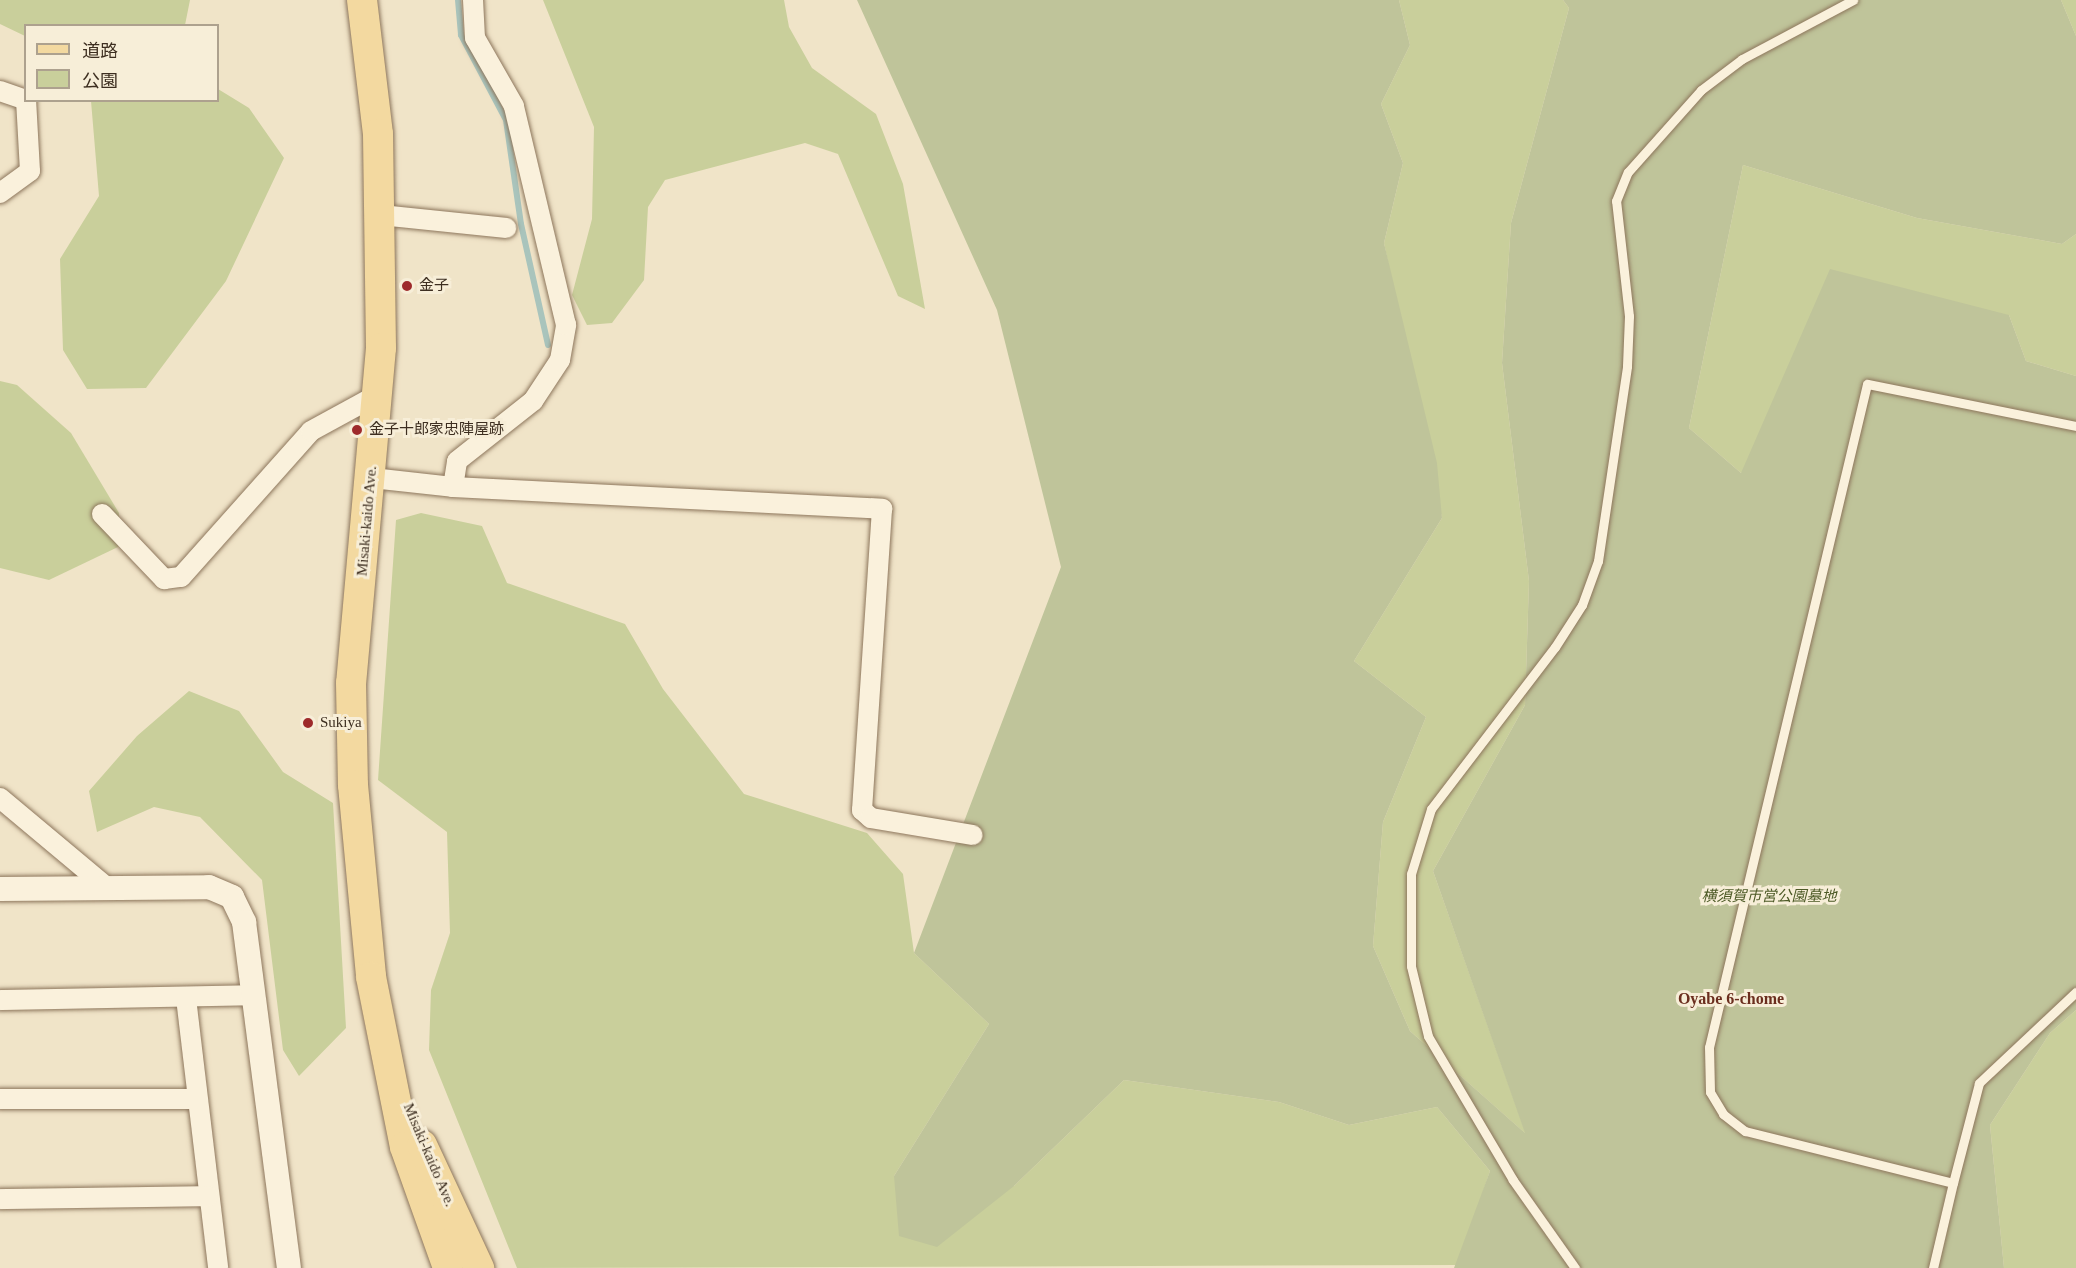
<!DOCTYPE html>
<html>
<head>
<meta charset="utf-8">
<style>
  body { margin:0 }
  #map { position:relative; width:2076px; height:1268px; overflow:hidden; background:#f0e4c8; font-family:"Times New Roman","Noto Sans JP",serif }
  div>[style] { position:absolute }
  [style*='--x'] { left:calc(var(--x)*1px); top:calc(var(--y)*1px); width:calc(var(--w)*1px); rotate:calc(var(--a)*1deg) }
  .green>* { inset:0; background:#c9cf9b }
  .cemetery>* { inset:0; background:#bfc49a }
  .stream>* { height:6px; margin:-3px; padding:0 3px; transform-origin:3px; border-radius:3px; background:#a9c4bc }
  .roads { filter:drop-shadow(0 0 2px #8d765c) drop-shadow(0 0 2px #8d765c) }
  .service>* { height:9px; margin:-4.5px; padding:0 4.5px; transform-origin:4.5px; border-radius:4.5px; background:#faf1dc }
  .minor>* { height:20px; margin:-10px; padding:0 10px; transform-origin:10px; border-radius:10px; background:#faf1dc }
  .tertiary>* { height:24px; margin:-12px; padding:0 12px; transform-origin:12px; border-radius:12px; background:#faf1dc }
  .primary>* { height:30px; margin:-15px; padding:0 15px; transform-origin:15px; border-radius:15px; background:#f3d9a0 }
  .dots>* { width:16px; height:16px; translate:-50% -50%; box-sizing:border-box; border:3px solid #f7eed8; border-radius:50% }
  span { translate:-50% -50%; white-space:nowrap; text-align:center; line-height:1.15; -webkit-text-stroke:6px #f7eed8; paint-order:stroke }
  .poi-label { font-size:15px; color:#3d2e20 }
  .left { translate:0 -50%; text-align:left }
  .street-label { font-size:15px; color:#3d2e20 }
  .park-label { font-size:15px; color:#4d5a26; font-style:italic }
  .neighbourhood-label { font-size:16px; color:#6b2e1e; font-weight:700 }
  .legend { position:absolute; left:24px; top:24px; width:195px; height:78px; box-sizing:border-box; background:#f7eed8; border:2px solid #ada18e; margin:0; padding:8px 10px; list-style:none; font-size:18px; color:#3d2e20 }
  .legend li { display:flex; align-items:center; gap:12px; height:30px }
  .legend b { width:30px; border:2px solid #ada18e }
</style>
</head>
<body>
<div id="map">
  <div class="green">
    <i style="clip-path:polygon(0 0,190px 0,185px 25px,26px 26px,25px 36px,0 24px)"></i>
    <i style="clip-path:polygon(543px 0,784px 0,789px 27px,812px 68px,876px 114px,903px 184px,925px 309px,898px 296px,838px 154px,805px 143px,665px 180px,648px 207px,644px 280px,612px 323px,587px 325px,572px 295px,592px 219px,594px 127px)"></i>
    <i style="clip-path:polygon(1399px 0,1563px 0,1569px 8px,1511px 223px,1502px 363px,1529px 581px,1525px 705px,1433px 871px,1526px 1134px,1410px 1031px,1373px 946px,1383px 822px,1426px 717px,1354px 661px,1442px 518px,1384px 243px,1403px 163px,1381px 104px,1410px 45px)"></i>
    <i style="clip-path:polygon(2061px 0,2076px 0,2076px 36px)"></i>
    <i style="clip-path:polygon(218px 89px,249px 108px,284px 158px,226px 281px,146px 388px,87px 389px,63px 350px,60px 259px,99px 196px,91px 101px,218px 100px)"></i>
    <i style="clip-path:polygon(1743px 165px,1917px 218px,2062px 244px,2076px 234px,2076px 376px,2026px 361px,2009px 315px,1741px 473px,1689px 428px)"></i>
    <i style="clip-path:polygon(0 381px,17px 385px,71px 433px,119px 513px,118px 547px,49px 580px,0 568px)"></i>
    <i style="clip-path:polygon(421px 513px,482px 526px,507px 583px,625px 624px,663px 689px,744px 794px,867px 833px,903px 874px,914px 953px,989px 1024px,894px 1176px,1014px 1186px,1124px 1080px,1279px 1102px,1349px 1125px,1437px 1107px,1490px 1171px,1458px 1265px,517px 1268px,429px 1050px,431px 990px,450px 933px,447px 832px,378px 780px,396px 520px)"></i>
    <i style="clip-path:polygon(189px 691px,239px 711px,283px 772px,333px 803px,346px 1028px,299px 1076px,283px 1050px,262px 880px,200px 817px,154px 807px,97px 832px,89px 791px,137px 736px)"></i>
    <i style="clip-path:polygon(2076px 1010px,2076px 1268px,2004px 1268px,1990px 1125px,2050px 1033px)"></i>
  </div>
  <div class="cemetery">
    <i style="clip-path:polygon(857px 0,1399px 0,1410px 45px,1381px 104px,1403px 163px,1384px 243px,1437px 463px,1442px 518px,1354px 661px,1426px 717px,1383px 822px,1373px 946px,1410px 1031px,1525px 1133px,1433px 871px,1525px 705px,1529px 581px,1502px 363px,1511px 223px,1569px 8px,1563px 0,2061px 0,2076px 36px,2076px 234px,2062px 244px,1917px 218px,1743px 165px,1689px 428px,1741px 473px,1830px 269px,2009px 315px,2026px 361px,2076px 376px,2076px 1010px,2050px 1033px,1990px 1125px,2004px 1268px,1454px 1268px,1490px 1171px,1437px 1107px,1349px 1125px,1279px 1102px,1124px 1080px,1014px 1186px,937px 1247px,899px 1236px,894px 1176px,989px 1024px,914px 953px,1061px 567px,997px 310px)"></i>
  </div>
  <div class="stream">
    <i style="--x:458;--y:0;--w:35;--a:85"></i>
    <i style="--x:461;--y:35;--w:96;--a:62.1"></i>
    <i style="--x:506;--y:120;--w:105;--a:81.8"></i>
    <i style="--x:521;--y:224;--w:124;--a:77.4"></i>
  </div>
  <div class="roads">
    <div class="service">
      <i style="--x:2076;--y:426;--w:213;--a:-168.6"></i>
      <i style="--x:1867;--y:384;--w:682;--a:103.4"></i>
      <i style="--x:1709;--y:1047;--w:45;--a:88.7"></i>
      <i style="--x:1710;--y:1092;--w:26;--a:59"></i>
      <i style="--x:1723;--y:1114;--w:28;--a:38"></i>
      <i style="--x:1745;--y:1131;--w:214;--a:14"></i>
      <i style="--x:1953;--y:1183;--w:103;--a:-75.4"></i>
      <i style="--x:1979;--y:1083;--w:133;--a:-43.2"></i>
      <i style="--x:1575;--y:1268;--w:108;--a:-125.2"></i>
      <i style="--x:1513;--y:1180;--w:167;--a:-120.6"></i>
      <i style="--x:1428;--y:1036;--w:72;--a:-103.7"></i>
      <i style="--x:1411;--y:966;--w:92;--a:-90"></i>
      <i style="--x:1411;--y:874;--w:68;--a:-72.9"></i>
      <i style="--x:1431;--y:809;--w:204;--a:-52.6"></i>
      <i style="--x:1555;--y:647;--w:50;--a:-57.3"></i>
      <i style="--x:1582;--y:605;--w:47;--a:-70"></i>
      <i style="--x:1598;--y:561;--w:197;--a:-81.5"></i>
      <i style="--x:1627;--y:366;--w:50;--a:-87.7"></i>
      <i style="--x:1629;--y:316;--w:116;--a:-96.4"></i>
      <i style="--x:1616;--y:201;--w:31;--a:-68"></i>
      <i style="--x:1628;--y:172;--w:110;--a:-48.3"></i>
      <i style="--x:1701;--y:90;--w:51;--a:-37.1"></i>
      <i style="--x:1742;--y:59;--w:126;--a:-28"></i>
      <i style="--x:1933;--y:1268;--w:87;--a:-76.8"></i>
    </div>
    <div class="minor">
      <i style="--x:0;--y:91;--w:28;--a:19"></i>
      <i style="--x:0;--y:193;--w:37;--a:-36"></i>
      <i style="--x:30;--y:171;--w:71;--a:-93.2"></i>
      <i style="--x:381;--y:215;--w:126;--a:5.9"></i>
      <i style="--x:372;--y:478;--w:81;--a:6.3"></i>
      <i style="--x:453;--y:487;--w:430;--a:2.9"></i>
      <i style="--x:882;--y:509;--w:302;--a:93.8"></i>
      <i style="--x:862;--y:810;--w:12;--a:42"></i>
      <i style="--x:871;--y:818;--w:103;--a:9.5"></i>
      <i style="--x:453;--y:487;--w:26;--a:-81"></i>
      <i style="--x:457;--y:461;--w:97;--a:-38.3"></i>
      <i style="--x:533;--y:401;--w:49;--a:-56.6"></i>
      <i style="--x:560;--y:360;--w:36;--a:-80"></i>
      <i style="--x:566;--y:325;--w:225;--a:-103.4"></i>
      <i style="--x:514;--y:106;--w:78;--a:-119.8"></i>
      <i style="--x:475;--y:38;--w:38;--a:-93"></i>
      <i style="--x:102;--y:514;--w:90;--a:46.4"></i>
      <i style="--x:164;--y:579;--w:17;--a:-7"></i>
      <i style="--x:181;--y:577;--w:195;--a:-48.3"></i>
      <i style="--x:311;--y:431;--w:75;--a:-28.6"></i>
      <i style="--x:0;--y:798;--w:143;--a:39.9"></i>
      <i style="--x:186;--y:998;--w:272;--a:83.2"></i>
      <i style="--x:0;--y:1000;--w:254;--a:-1.1"></i>
      <i style="--x:0;--y:1099;--w:196;--a:0"></i>
      <i style="--x:0;--y:1199;--w:208;--a:-0.8"></i>
    </div>
    <div class="tertiary">
      <i style="--x:0;--y:889;--w:209;--a:-0.5"></i>
      <i style="--x:209;--y:887;--w:25;--a:23"></i>
      <i style="--x:232;--y:897;--w:28;--a:64"></i>
      <i style="--x:244;--y:922;--w:349;--a:82.6"></i>
    </div>
    <div class="primary">
      <i style="--x:362;--y:0;--w:135;--a:83.2"></i>
      <i style="--x:378;--y:134;--w:214;--a:89.2"></i>
      <i style="--x:381;--y:348;--w:336;--a:95.1"></i>
      <i style="--x:351;--y:683;--w:102;--a:88.9"></i>
      <i style="--x:353;--y:785;--w:193;--a:84.6"></i>
      <i style="--x:371;--y:977;--w:173;--a:78.7"></i>
      <i style="--x:405;--y:1147;--w:128;--a:70.4"></i>
      <i style="--x:422;--y:1145;--w:136;--a:65.1"></i>
    </div>
  </div>
  <div class="dots">
    <i style="left:407px;top:286px;background:#9e2a2b"></i>
    <i style="left:357px;top:430px;background:#9e2a2b"></i>
    <i style="left:308px;top:723px;background:#9e2a2b"></i>
  </div>
  <div class="poi-label">
    <span class="left" style="left:419px;top:286px">金子</span>
    <span class="left" style="left:369px;top:430px">金子十郎家忠陣屋跡</span>
    <span class="left" style="left:320px;top:723px">Sukiya</span>
  </div>
  <div class="street-label">
    <span style="left:367px;top:521px;rotate:-85deg">Misaki-kaido Ave.</span>
    <span style="left:429px;top:1155px;rotate:67deg">Misaki-kaido Ave.</span>
  </div>
  <div class="park-label">
    <span style="left:1769px;top:897px">横須賀市営公園墓地</span>
  </div>
  <div class="neighbourhood-label">
    <span style="left:1731px;top:999px">Oyabe 6-chome</span>
  </div>
  <ul class="legend">
  <li><b style="height:8px;background:#f3d9a0"></b>道路</li>
  <li><b style="height:16px;background:#c9cf9b"></b>公園</li>
  </ul>
</div>
</body>
</html>
